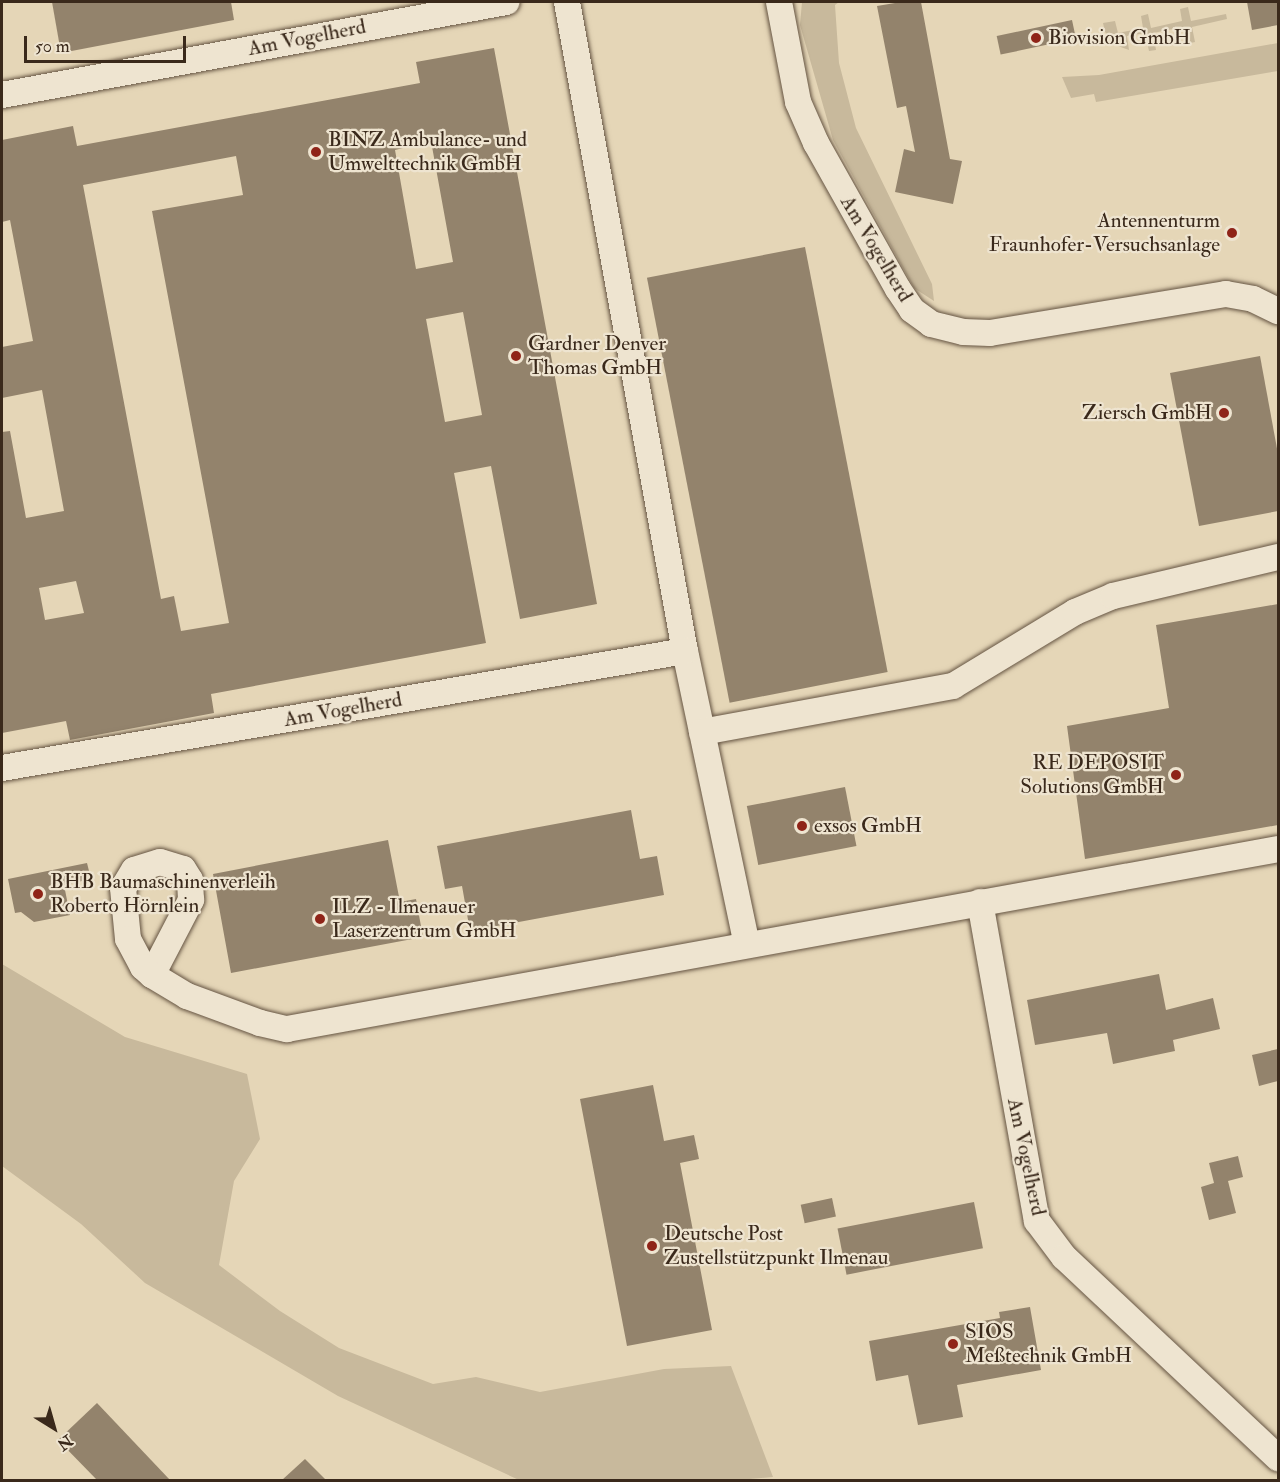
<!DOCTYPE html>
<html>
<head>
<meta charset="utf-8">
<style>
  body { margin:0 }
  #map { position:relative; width:1280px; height:1482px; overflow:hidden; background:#e5d6b7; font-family:"IM FELL Double Pica",serif }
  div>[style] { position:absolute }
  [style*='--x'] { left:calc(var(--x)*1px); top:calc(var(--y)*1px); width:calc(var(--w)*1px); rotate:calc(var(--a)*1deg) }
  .green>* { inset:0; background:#c8b99c }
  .building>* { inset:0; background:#93836c; transform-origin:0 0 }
  .roads { filter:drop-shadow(0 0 2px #655442) drop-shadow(0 0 2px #655442) }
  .street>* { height:26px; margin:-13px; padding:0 13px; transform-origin:13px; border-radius:13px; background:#eee4d0 }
  .dots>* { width:16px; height:16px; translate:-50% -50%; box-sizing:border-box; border:3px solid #eee4d0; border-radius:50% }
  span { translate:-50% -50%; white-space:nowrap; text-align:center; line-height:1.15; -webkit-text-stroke:4.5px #eee4d0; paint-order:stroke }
  .street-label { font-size:21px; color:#3a291b }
  .poi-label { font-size:21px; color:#3a291b }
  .left { translate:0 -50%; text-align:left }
  .right { translate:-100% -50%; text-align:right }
  .frame { position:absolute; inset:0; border:3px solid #3a291b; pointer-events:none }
  .north { position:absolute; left:24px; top:1398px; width:60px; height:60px; -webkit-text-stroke:4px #eee4d0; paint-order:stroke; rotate:143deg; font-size:16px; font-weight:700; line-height:24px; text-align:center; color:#3a291b }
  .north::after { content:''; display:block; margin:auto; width:21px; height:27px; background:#3a291b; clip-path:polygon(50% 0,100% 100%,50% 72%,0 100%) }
  .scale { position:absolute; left:24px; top:36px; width:162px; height:27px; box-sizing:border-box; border:3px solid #3a291b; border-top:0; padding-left:8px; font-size:18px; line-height:21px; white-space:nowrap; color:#3a291b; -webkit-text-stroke:4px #eee4d0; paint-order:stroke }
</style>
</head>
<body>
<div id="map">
  <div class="green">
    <i style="clip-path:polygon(802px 2px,839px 2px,835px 5px,839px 63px,856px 128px,932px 284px,934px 301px,914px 288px,833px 140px,800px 25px)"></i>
    <i style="clip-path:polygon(1188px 7px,1191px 21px,1226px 14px,1227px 19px,1192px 27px,1195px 42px,1186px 44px,1183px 27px,1153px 33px,1156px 50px,1149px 51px,1145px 33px,1127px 36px,1129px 50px,1118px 46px,1105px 32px,1103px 23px,1115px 21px,1118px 33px,1143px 28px,1141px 16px,1148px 14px,1151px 28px,1182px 21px,1180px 9px)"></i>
    <i style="clip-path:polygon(1278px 43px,1278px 71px,1096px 102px,1094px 94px,1071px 98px,1062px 77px,1099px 75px)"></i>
    <i style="clip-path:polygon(2px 964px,125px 1037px,247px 1074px,260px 1139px,234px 1181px,219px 1265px,280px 1311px,339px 1348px,433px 1384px,476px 1377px,540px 1392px,664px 1369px,731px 1366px,773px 1477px,738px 1480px,519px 1480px,338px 1396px,145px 1283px,81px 1224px,2px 1166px)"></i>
  </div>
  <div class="building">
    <i style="clip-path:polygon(52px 2px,231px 2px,234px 20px,61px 53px)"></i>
    <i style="clip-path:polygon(901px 2px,921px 2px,950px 159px,962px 161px,953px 204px,895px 192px,904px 149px,915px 152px,906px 106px,897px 108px,877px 6px)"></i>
    <i style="clip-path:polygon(1247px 2px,1278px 2px,1278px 25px,1252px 30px)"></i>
    <i style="left:1072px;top:20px;width:19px;height:77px;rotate:78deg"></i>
    <i style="clip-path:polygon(evenodd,494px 48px,597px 604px,520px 619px,491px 466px,454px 473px,486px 643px,211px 694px,214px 713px,70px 740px,66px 721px,2px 733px,2px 432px,10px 431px,26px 518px,64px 511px,42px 390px,2px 398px,2px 347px,33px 341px,10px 220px,2px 222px,2px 140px,73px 126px,77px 146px,420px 83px,416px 62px,494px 48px,431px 141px,453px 262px,416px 269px,395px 150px,431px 141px,494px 48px,236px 156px,243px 195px,152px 211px,229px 623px,181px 631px,174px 596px,161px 599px,83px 185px,236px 156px,494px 48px,463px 312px,482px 415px,445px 422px,426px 319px,463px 312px,494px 48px,76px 581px,84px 613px,45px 620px,39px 588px,76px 581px)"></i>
    <i style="left:805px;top:247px;width:433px;height:161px;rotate:79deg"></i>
    <i style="clip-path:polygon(1260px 356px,1278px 454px,1278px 511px,1199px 526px,1170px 373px)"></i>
    <i style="clip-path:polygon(1278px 604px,1278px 825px,1085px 859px,1067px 726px,1169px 708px,1156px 625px)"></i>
    <i style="left:845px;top:787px;width:60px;height:100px;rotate:79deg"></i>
    <i style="clip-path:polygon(631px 810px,640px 859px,657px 856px,664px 895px,470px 931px,462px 886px,445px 889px,437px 846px)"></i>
    <i style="clip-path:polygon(388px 840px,400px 902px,416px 899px,423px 937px,231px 973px,213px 874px)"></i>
    <i style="clip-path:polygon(87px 863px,91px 879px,64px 885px,70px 915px,34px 922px,21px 912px,15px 913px,8px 879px)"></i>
    <i style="clip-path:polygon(1159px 974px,1166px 1010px,1213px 998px,1220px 1029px,1173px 1040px,1175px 1051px,1113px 1064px,1107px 1033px,1035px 1045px,1027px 1000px)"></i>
    <i style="clip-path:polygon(1278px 1049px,1278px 1081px,1259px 1086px,1252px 1055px)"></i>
    <i style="clip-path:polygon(653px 1085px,664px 1141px,694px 1135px,699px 1159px,680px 1163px,712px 1330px,627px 1346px,580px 1099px)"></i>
    <i style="clip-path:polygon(1238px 1156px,1243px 1177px,1228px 1181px,1236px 1213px,1209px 1220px,1201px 1187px,1214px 1183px,1209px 1163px)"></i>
    <i style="left:832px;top:1198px;width:19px;height:32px;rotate:78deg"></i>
    <i style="left:974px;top:1202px;width:47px;height:139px;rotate:79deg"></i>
    <i style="clip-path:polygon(1030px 1307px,1041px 1370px,957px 1385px,963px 1417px,918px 1425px,908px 1375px,876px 1381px,869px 1341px,1000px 1318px,999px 1312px)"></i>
    <i style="clip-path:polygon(97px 1403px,170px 1480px,97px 1480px,58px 1440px)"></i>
    <i style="clip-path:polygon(305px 1459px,326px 1480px,282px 1480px)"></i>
  </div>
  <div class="roads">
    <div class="street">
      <i style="--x:567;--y:2;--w:660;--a:79.7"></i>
      <i style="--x:685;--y:651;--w:300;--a:78.1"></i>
      <i style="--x:779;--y:2;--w:102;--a:79.2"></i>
      <i style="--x:798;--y:102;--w:45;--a:66.3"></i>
      <i style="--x:816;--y:143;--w:167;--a:60.7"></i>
      <i style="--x:898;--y:289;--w:25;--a:56"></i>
      <i style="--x:912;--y:310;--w:24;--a:36"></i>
      <i style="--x:931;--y:324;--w:33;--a:14"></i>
      <i style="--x:963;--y:332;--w:27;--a:2"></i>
      <i style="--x:990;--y:333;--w:239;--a:-9.4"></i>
      <i style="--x:1226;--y:294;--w:27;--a:10"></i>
      <i style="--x:1253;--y:299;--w:28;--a:26"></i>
      <i style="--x:2;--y:95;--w:513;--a:-10.45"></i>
      <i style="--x:702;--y:732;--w:255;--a:-10.4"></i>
      <i style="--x:953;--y:686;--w:143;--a:-31.2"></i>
      <i style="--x:1075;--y:612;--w:41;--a:-22.8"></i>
      <i style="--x:1113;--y:596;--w:170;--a:-13.3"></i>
      <i style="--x:2;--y:768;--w:693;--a:-9.72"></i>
      <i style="--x:980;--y:902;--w:324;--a:79.9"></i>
      <i style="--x:1037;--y:1221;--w:45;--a:53.1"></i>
      <i style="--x:1064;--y:1257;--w:294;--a:43.2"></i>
      <i style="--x:152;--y:975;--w:85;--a:-62.5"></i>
      <i style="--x:191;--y:900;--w:20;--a:-93"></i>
      <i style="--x:190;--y:880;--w:13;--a:-122"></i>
      <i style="--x:183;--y:869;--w:24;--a:-163"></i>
      <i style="--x:160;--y:862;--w:27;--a:163"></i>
      <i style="--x:134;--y:870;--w:21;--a:121"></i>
      <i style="--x:123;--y:888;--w:51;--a:84.4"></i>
      <i style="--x:128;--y:939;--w:32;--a:62"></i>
      <i style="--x:143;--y:967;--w:12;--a:42"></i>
      <i style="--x:152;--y:975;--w:41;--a:31"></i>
      <i style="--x:187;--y:996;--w:78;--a:20.3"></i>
      <i style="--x:260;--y:1023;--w:28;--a:13"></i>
      <i style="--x:287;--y:1029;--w:1007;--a:-10.29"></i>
    </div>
  </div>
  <div class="dots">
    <i style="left:1036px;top:38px;background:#8f2418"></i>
    <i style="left:316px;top:152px;background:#8f2418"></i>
    <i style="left:1232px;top:233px;background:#8f2418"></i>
    <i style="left:516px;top:356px;background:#8f2418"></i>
    <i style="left:1224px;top:413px;background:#8f2418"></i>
    <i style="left:1176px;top:775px;background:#8f2418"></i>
    <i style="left:802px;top:826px;background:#8f2418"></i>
    <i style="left:38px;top:894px;background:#8f2418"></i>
    <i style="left:320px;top:919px;background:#8f2418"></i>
    <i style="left:652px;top:1246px;background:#8f2418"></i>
    <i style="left:953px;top:1344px;background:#8f2418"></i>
  </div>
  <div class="street-label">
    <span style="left:307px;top:38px;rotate:-11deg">Am Vogelherd</span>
    <span style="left:876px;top:249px;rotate:59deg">Am Vogelherd</span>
    <span style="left:343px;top:710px;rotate:-10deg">Am Vogelherd</span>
    <span style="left:1026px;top:1157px;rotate:78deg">Am Vogelherd</span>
  </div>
  <div class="poi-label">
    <span class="left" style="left:1048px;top:38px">Biovision GmbH</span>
    <span class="left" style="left:328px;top:152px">BINZ Ambulance- und<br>Umwelttechnik GmbH</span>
    <span class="right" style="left:1220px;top:233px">Antennenturm<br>Fraunhofer-Versuchsanlage</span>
    <span class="left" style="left:528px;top:356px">Gardner Denver<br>Thomas GmbH</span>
    <span class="right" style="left:1212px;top:413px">Ziersch GmbH</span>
    <span class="right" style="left:1164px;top:775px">RE DEPOSIT<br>Solutions GmbH</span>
    <span class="left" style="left:814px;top:826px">exsos GmbH</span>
    <span class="left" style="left:50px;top:894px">BHB Baumaschinenverleih<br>Roberto Hörnlein</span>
    <span class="left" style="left:332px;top:919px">ILZ - Ilmenauer<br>Laserzentrum GmbH</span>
    <span class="left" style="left:664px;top:1246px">Deutsche Post<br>Zustellstützpunkt Ilmenau</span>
    <span class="left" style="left:965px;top:1344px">SIOS<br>Meßtechnik GmbH</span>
  </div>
  <div class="frame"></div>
  <div class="north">N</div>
  <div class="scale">50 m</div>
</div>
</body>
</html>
